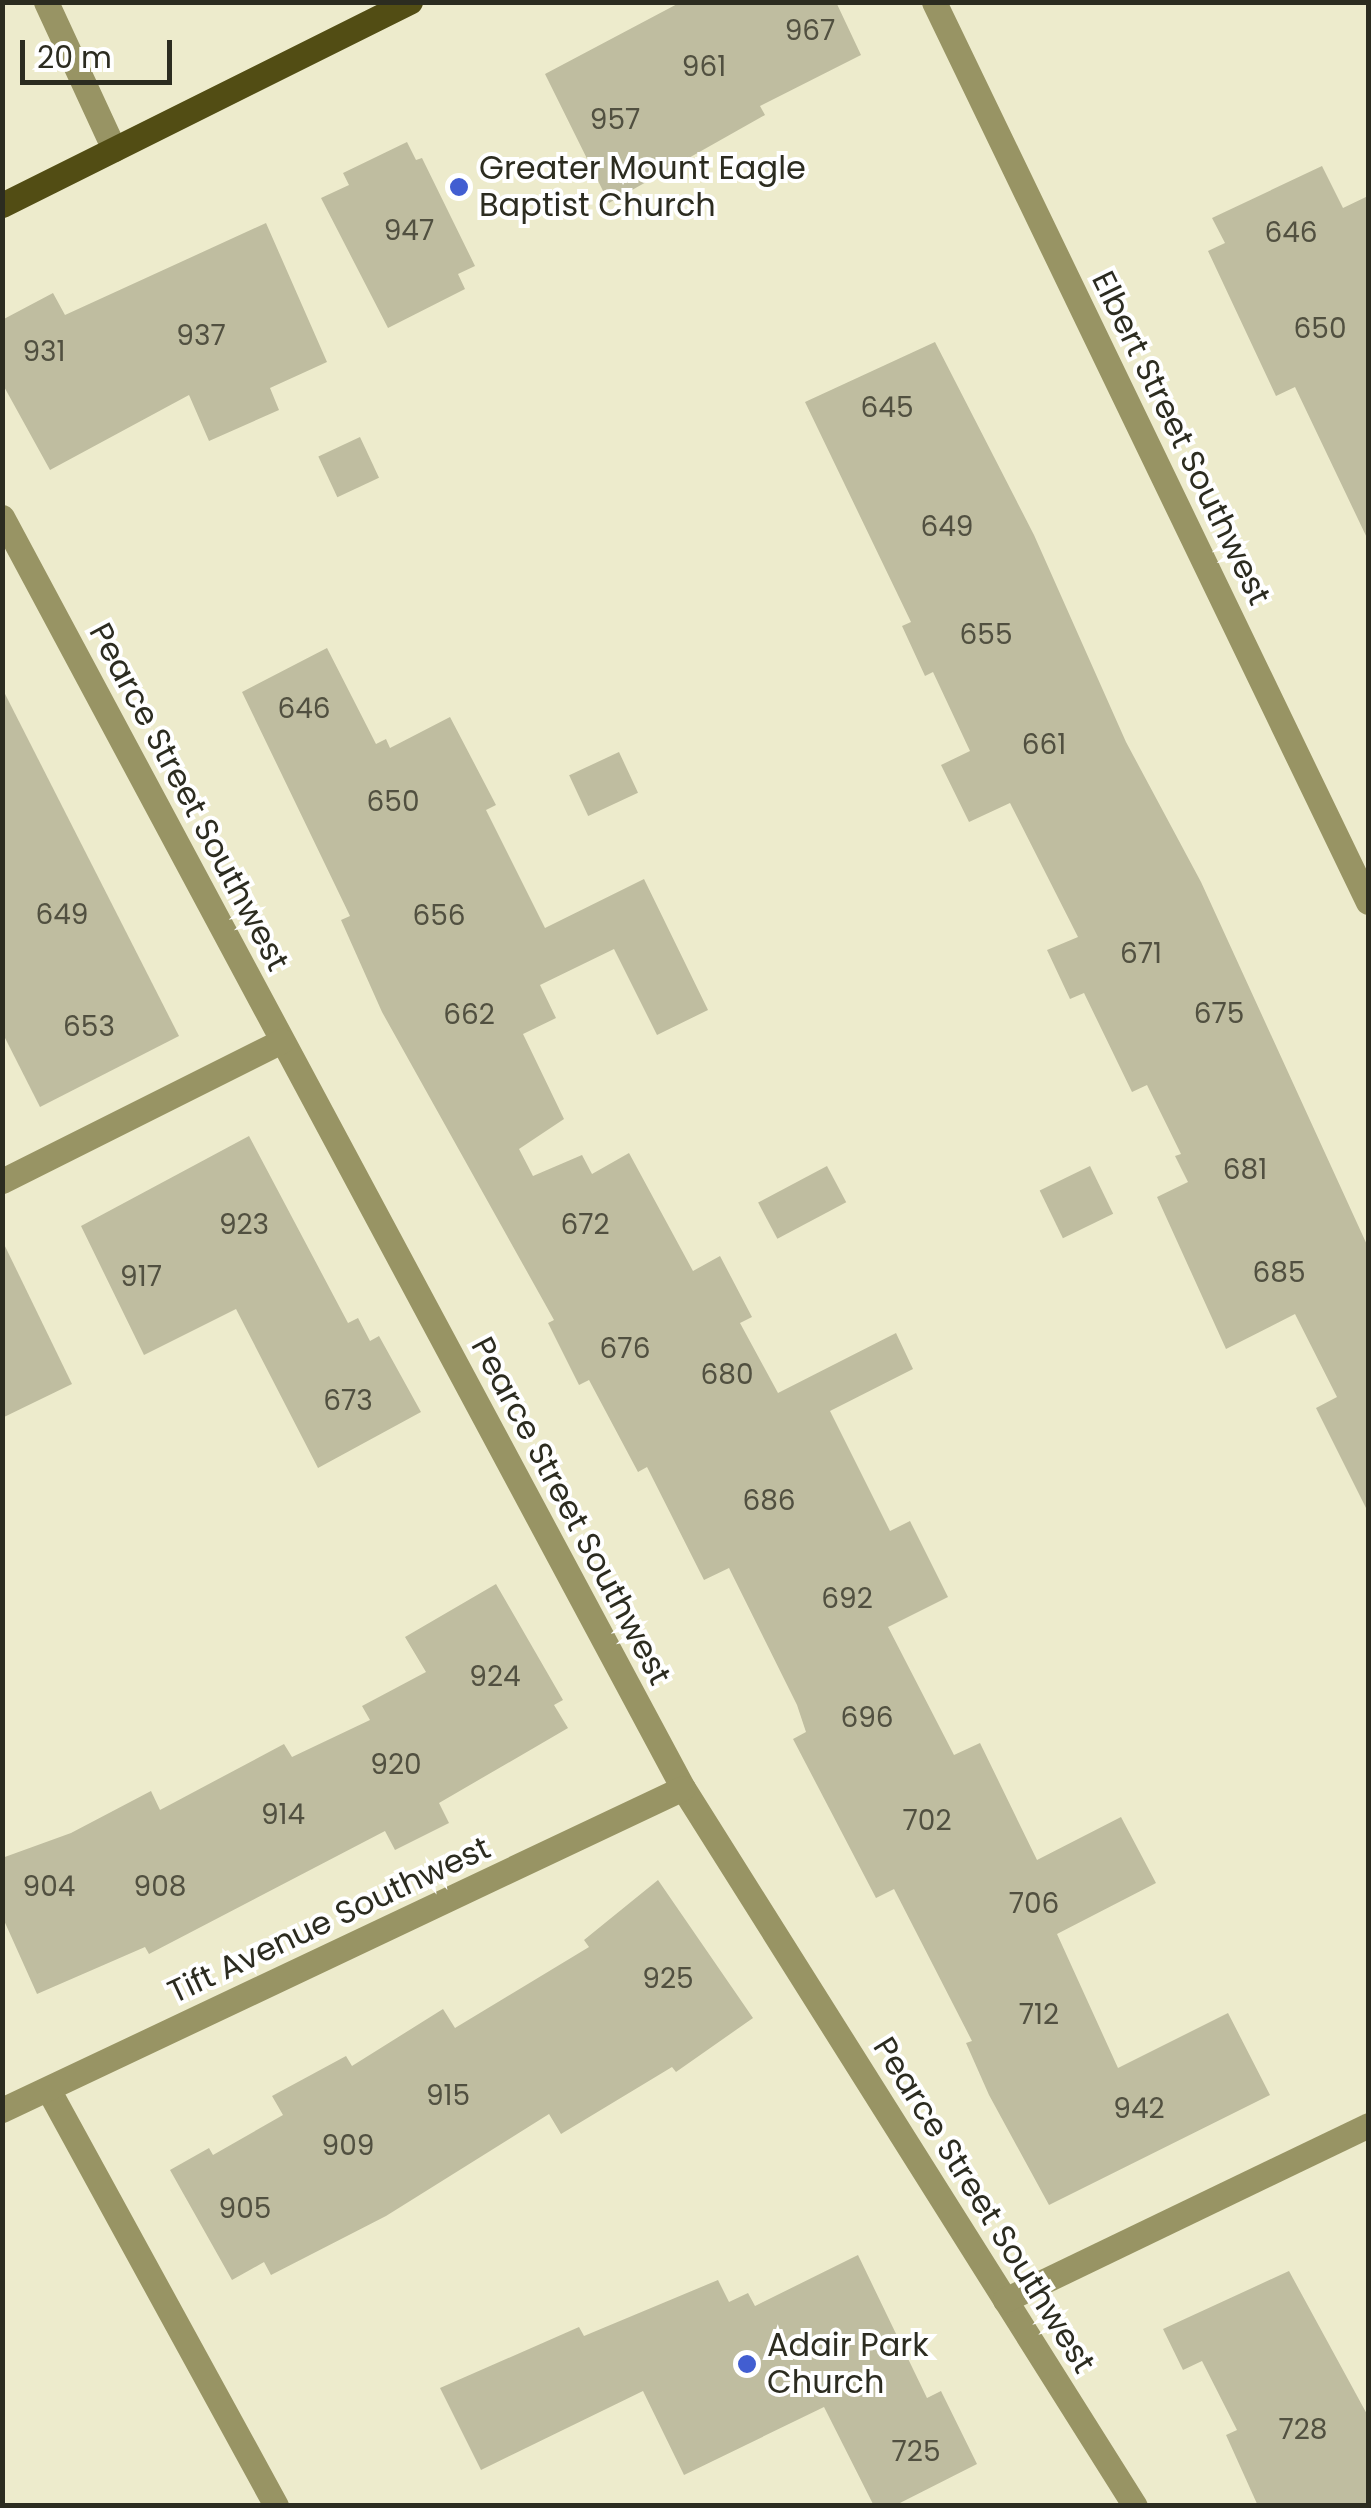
<!DOCTYPE html>
<html>
<head>
<meta charset="utf-8">
<style>
  body { margin:0 }
  #map { position:relative; width:1371px; height:2508px; overflow:hidden; background:#edebcc; font-family:Poppins,sans-serif }
  div>[style] { position:absolute }
  [style*='--x'] { left:calc(var(--x)*1px); top:calc(var(--y)*1px); width:calc(var(--w)*1px); rotate:calc(var(--a)*1deg) }
  .building>* { inset:0; background:#bfbda0; transform-origin:0 0 }
  .minor>* { height:25px; margin:-12.5px; padding:0 12.5px; transform-origin:12.5px; border-radius:12.5px; background:#989464 }
  .major>* { height:25px; margin:-12.5px; padding:0 12.5px; transform-origin:12.5px; border-radius:12.5px; background:#524d14 }
  .dots>* { width:28px; height:28px; translate:-50% -50%; box-sizing:border-box; border:5px solid #fff; border-radius:50% }
  span { translate:-50% -50%; white-space:nowrap; text-align:center; line-height:1.15; -webkit-text-stroke:8px #fff; paint-order:stroke }
  .number-label { font-size:28px; color:#515040 }
  .number-label span { -webkit-text-stroke-width:0 }
  .poi-label { font-size:32px; color:#2c2c20 }
  .left { translate:0 -50%; text-align:left }
  .street-label { font-size:32px; color:#2c2c20 }
  .frame { position:absolute; inset:0; border:5px solid #2c2c20; pointer-events:none }
  .scale { position:absolute; left:20px; top:40px; width:152px; height:45px; box-sizing:border-box; border:5px solid #2c2c20; border-top:0; padding-left:12px; font-size:30px; line-height:35px; white-space:nowrap; color:#2c2c20; -webkit-text-stroke:8px #fff; paint-order:stroke }
</style>
</head>
<body>
<div id="map">
  <div class="building">
    <i style="clip-path:polygon(681px 2px,836px 2px,861px 55px,760px 106px,765px 115px,609px 203px,545px 74px)"></i>
    <i style="clip-path:polygon(407px 142px,416px 160px,422px 158px,475px 266px,458px 274px,465px 289px,388px 328px,321px 198px,349px 185px,343px 173px)"></i>
    <i style="clip-path:polygon(1322px 166px,1343px 208px,1368px 196px,1368px 540px,1295px 387px,1276px 396px,1208px 251px,1225px 243px,1212px 218px)"></i>
    <i style="clip-path:polygon(266px 223px,327px 362px,270px 388px,279px 410px,209px 441px,189px 395px,50px 470px,2px 383px,2px 320px,53px 293px,65px 315px)"></i>
    <i style="clip-path:polygon(935px 342px,1034px 535px,1126px 742px,1201px 882px,1368px 1247px,1368px 1512px,1316px 1408px,1337px 1397px,1295px 1314px,1226px 1349px,1157px 1197px,1188px 1182px,1175px 1156px,1181px 1154px,1147px 1085px,1132px 1092px,1084px 993px,1070px 999px,1047px 950px,1078px 937px,1010px 803px,969px 822px,941px 765px,970px 751px,933px 672px,925px 676px,902px 626px,911px 622px,805px 402px)"></i>
    <i style="left:360px;top:437px;width:45px;height:46px;rotate:65deg"></i>
    <i style="clip-path:polygon(327px 648px,376px 744px,386px 739px,390px 748px,450px 717px,496px 805px,486px 810px,545px 928px,644px 879px,708px 1010px,657px 1035px,614px 949px,540px 985px,556px 1018px,523px 1034px,564px 1119px,519px 1149px,533px 1176px,582px 1155px,592px 1174px,629px 1153px,693px 1271px,720px 1256px,752px 1317px,740px 1323px,778px 1393px,896px 1333px,913px 1369px,830px 1411px,890px 1531px,910px 1521px,948px 1597px,888px 1627px,954px 1755px,980px 1743px,1037px 1860px,1121px 1817px,1156px 1883px,1057px 1934px,1118px 2068px,1228px 2013px,1270px 2095px,1049px 2205px,989px 2095px,966px 2043px,972px 2041px,894px 1889px,876px 1898px,793px 1739px,806px 1732px,797px 1705px,729px 1568px,704px 1580px,647px 1467px,638px 1472px,589px 1380px,579px 1385px,548px 1323px,554px 1320px,382px 1012px,341px 920px,350px 916px,242px 692px)"></i>
    <i style="clip-path:polygon(2px 688px,179px 1036px,40px 1107px,3px 1034px)"></i>
    <i style="left:619px;top:752px;width:45px;height:55px;rotate:65deg"></i>
    <i style="clip-path:polygon(249px 1136px,348px 1323px,358px 1318px,370px 1341px,379px 1336px,421px 1412px,318px 1468px,236px 1309px,144px 1355px,81px 1226px)"></i>
    <i style="left:827px;top:1166px;width:41px;height:78px;rotate:62deg"></i>
    <i style="left:1090px;top:1166px;width:53px;height:56px;rotate:64deg"></i>
    <i style="clip-path:polygon(2px 1240px,72px 1384px,2px 1418px)"></i>
    <i style="clip-path:polygon(496px 1584px,563px 1700px,554px 1705px,568px 1728px,439px 1803px,449px 1823px,395px 1850px,385px 1831px,149px 1954px,145px 1947px,37px 1994px,2px 1916px,2px 1858px,71px 1833px,151px 1791px,160px 1810px,284px 1744px,292px 1757px,370px 1720px,362px 1706px,426px 1672px,405px 1637px)"></i>
    <i style="clip-path:polygon(658px 1880px,753px 2018px,676px 2072px,672px 2067px,561px 2134px,549px 2114px,386px 2216px,271px 2275px,264px 2262px,232px 2280px,170px 2170px,209px 2148px,213px 2155px,283px 2115px,272px 2096px,346px 2056px,352px 2066px,443px 2009px,455px 2028px,589px 1947px,584px 1940px)"></i>
    <i style="clip-path:polygon(858px 2255px,927px 2398px,941px 2391px,977px 2464px,894px 2506px,874px 2506px,824px 2407px,684px 2475px,643px 2391px,481px 2470px,440px 2388px,579px 2327px,584px 2336px,718px 2280px,729px 2302px,748px 2293px,755px 2306px)"></i>
    <i style="clip-path:polygon(1289px 2271px,1368px 2416px,1368px 2506px,1258px 2506px,1226px 2435px,1237px 2430px,1202px 2361px,1183px 2370px,1163px 2329px)"></i>
  </div>
  <div class="minor">
    <i style="--x:46;--y:2;--w:162;--a:65.2"></i>
    <i style="--x:934;--y:2;--w:999;--a:64.26"></i>
    <i style="--x:2;--y:517;--w:1442;--a:61.82"></i>
    <i style="--x:683;--y:1788;--w:848;--a:57.81"></i>
    <i style="--x:2;--y:1181;--w:313;--a:-26.6"></i>
    <i style="--x:48;--y:2089;--w:475;--a:61.3"></i>
    <i style="--x:2;--y:2110;--w:753;--a:-25.31"></i>
    <i style="--x:1005;--y:2300;--w:403;--a:-25.7"></i>
  </div>
  <div class="major">
    <i style="--x:2;--y:205;--w:456;--a:-26.5"></i>
  </div>
  <div class="dots">
    <i style="left:459px;top:187px;background:#425ed1"></i>
    <i style="left:747px;top:2364px;background:#425ed1"></i>
  </div>
  <div class="number-label">
    <span style="left:810px;top:31px">967</span>
    <span style="left:704px;top:67px">961</span>
    <span style="left:615px;top:120px">957</span>
    <span style="left:409px;top:231px">947</span>
    <span style="left:1291px;top:233px">646</span>
    <span style="left:1320px;top:329px">650</span>
    <span style="left:201px;top:336px">937</span>
    <span style="left:44px;top:352px">931</span>
    <span style="left:887px;top:408px">645</span>
    <span style="left:947px;top:527px">649</span>
    <span style="left:986px;top:635px">655</span>
    <span style="left:304px;top:709px">646</span>
    <span style="left:1044px;top:745px">661</span>
    <span style="left:393px;top:802px">650</span>
    <span style="left:62px;top:915px">649</span>
    <span style="left:439px;top:916px">656</span>
    <span style="left:1141px;top:954px">671</span>
    <span style="left:1219px;top:1014px">675</span>
    <span style="left:469px;top:1015px">662</span>
    <span style="left:89px;top:1027px">653</span>
    <span style="left:1245px;top:1170px">681</span>
    <span style="left:244px;top:1225px">923</span>
    <span style="left:585px;top:1225px">672</span>
    <span style="left:1279px;top:1273px">685</span>
    <span style="left:141px;top:1277px">917</span>
    <span style="left:625px;top:1349px">676</span>
    <span style="left:727px;top:1375px">680</span>
    <span style="left:348px;top:1401px">673</span>
    <span style="left:769px;top:1501px">686</span>
    <span style="left:847px;top:1599px">692</span>
    <span style="left:495px;top:1677px">924</span>
    <span style="left:867px;top:1718px">696</span>
    <span style="left:396px;top:1765px">920</span>
    <span style="left:283px;top:1815px">914</span>
    <span style="left:927px;top:1821px">702</span>
    <span style="left:49px;top:1887px">904</span>
    <span style="left:160px;top:1887px">908</span>
    <span style="left:1034px;top:1904px">706</span>
    <span style="left:668px;top:1979px">925</span>
    <span style="left:1039px;top:2015px">712</span>
    <span style="left:448px;top:2096px">915</span>
    <span style="left:1139px;top:2109px">942</span>
    <span style="left:348px;top:2146px">909</span>
    <span style="left:245px;top:2209px">905</span>
    <span style="left:1303px;top:2430px">728</span>
    <span style="left:916px;top:2452px">725</span>
  </div>
  <div class="poi-label">
    <span class="left" style="left:479px;top:187px">Greater Mount Eagle<br>Baptist Church</span>
    <span class="left" style="left:767px;top:2364px">Adair Park<br>Church</span>
  </div>
  <div class="street-label">
    <span style="left:1181px;top:438px;rotate:64deg">Elbert Street Southwest</span>
    <span style="left:189px;top:797px;rotate:62deg">Pearce Street Southwest</span>
    <span style="left:571px;top:1511px;rotate:62deg">Pearce Street Southwest</span>
    <span style="left:329px;top:1920px;rotate:-25deg">Tift Avenue Southwest</span>
    <span style="left:984px;top:2205px;rotate:58deg">Pearce Street Southwest</span>
  </div>
  <div class="frame"></div>
  <div class="scale">20 m</div>
</div>
</body>
</html>
